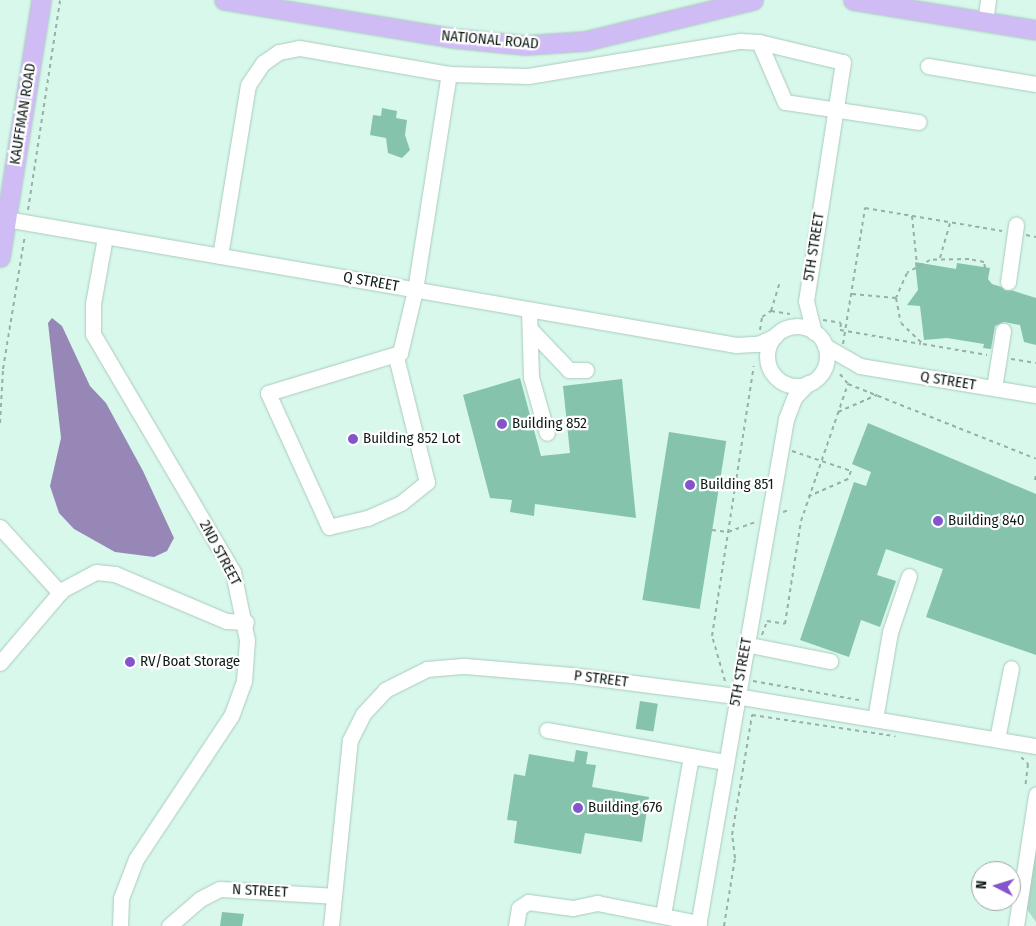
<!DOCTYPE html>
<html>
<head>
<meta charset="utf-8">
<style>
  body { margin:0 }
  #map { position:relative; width:1036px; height:926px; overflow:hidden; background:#d7f8eb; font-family:"Fira Sans Condensed",sans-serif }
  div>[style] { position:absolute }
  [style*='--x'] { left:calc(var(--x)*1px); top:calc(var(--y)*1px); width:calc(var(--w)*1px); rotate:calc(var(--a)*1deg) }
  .green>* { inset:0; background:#acdbc8 }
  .water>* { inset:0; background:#9687b7 }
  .building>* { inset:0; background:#86c3ac; transform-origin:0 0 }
  .path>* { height:2px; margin-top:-1px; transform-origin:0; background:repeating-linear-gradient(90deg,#97b1a7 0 4px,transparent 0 8px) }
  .roads { filter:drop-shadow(0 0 1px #abcabe) drop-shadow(0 0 1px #abcabe) }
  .minor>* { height:15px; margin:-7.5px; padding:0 7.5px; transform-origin:7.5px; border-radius:7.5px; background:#fff }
  .minor>.ring { margin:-7.5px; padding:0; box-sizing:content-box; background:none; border:15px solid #fff; border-radius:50% }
  .major>* { height:19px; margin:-9.5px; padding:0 9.5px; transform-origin:9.5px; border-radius:9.5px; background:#d0bcf5 }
  .dots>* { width:14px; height:14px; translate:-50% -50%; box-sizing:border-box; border:2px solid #fff; border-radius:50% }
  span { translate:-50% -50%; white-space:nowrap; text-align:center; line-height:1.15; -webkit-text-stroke:4.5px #fff; paint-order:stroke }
  .street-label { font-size:15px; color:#101c18 }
  .poi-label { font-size:15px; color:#101c18 }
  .left { translate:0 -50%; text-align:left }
  .north { position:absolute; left:971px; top:861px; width:50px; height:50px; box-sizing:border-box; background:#fff; border:1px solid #9fa4a3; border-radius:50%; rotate:275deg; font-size:14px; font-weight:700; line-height:20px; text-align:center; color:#101c18 }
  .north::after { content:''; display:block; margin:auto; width:18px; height:22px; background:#8454cd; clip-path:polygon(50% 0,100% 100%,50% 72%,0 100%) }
</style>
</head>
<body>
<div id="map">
  <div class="green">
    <i style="clip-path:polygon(1036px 843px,1036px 922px,1026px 908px)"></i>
  </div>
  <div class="water">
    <i style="clip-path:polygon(52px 318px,62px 326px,90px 386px,106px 403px,143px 471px,174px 538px,167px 551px,154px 557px,115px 552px,74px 529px,59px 513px,50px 486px,61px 438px,48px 323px)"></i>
  </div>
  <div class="building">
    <i style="clip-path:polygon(382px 108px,397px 111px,396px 118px,407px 120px,405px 135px,410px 150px,402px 158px,388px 153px,386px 138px,370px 135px,373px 115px,381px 116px)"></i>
    <i style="clip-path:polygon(915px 262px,956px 269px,957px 263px,990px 268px,988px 279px,992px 284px,1036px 298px,1036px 345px,1024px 342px,1020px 325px,1004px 322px,995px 326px,991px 349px,983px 348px,984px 344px,947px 338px,924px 340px,920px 306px,907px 305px,918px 290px)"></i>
    <i style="clip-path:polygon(520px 378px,541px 456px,570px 453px,563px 386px,622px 379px,636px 518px,535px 504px,534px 516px,510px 512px,512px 500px,490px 498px,463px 395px)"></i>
    <i style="clip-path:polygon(868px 423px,1036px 494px,1036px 655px,926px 617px,943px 569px,886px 549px,877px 575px,896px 581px,880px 627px,861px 620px,849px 657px,800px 640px,854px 482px,866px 486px,871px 472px,852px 464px)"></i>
    <i style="left:669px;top:432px;width:58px;height:170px;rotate:9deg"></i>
    <i style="left:640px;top:701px;width:18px;height:28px;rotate:9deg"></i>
    <i style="clip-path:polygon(576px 750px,588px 752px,586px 764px,596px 765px,592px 787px,649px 797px,642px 842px,585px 833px,581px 854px,514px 843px,517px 821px,507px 820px,514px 774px,525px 776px,529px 754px,574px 762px)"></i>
    <i style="clip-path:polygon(222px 912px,244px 914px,242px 926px,220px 926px)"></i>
  </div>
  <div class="path">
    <i style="--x:28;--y:210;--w:212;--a:-81.3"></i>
    <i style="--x:912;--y:216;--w:49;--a:84.2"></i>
    <i style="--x:1026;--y:235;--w:10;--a:11"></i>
    <i style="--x:940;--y:258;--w:37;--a:-74"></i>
    <i style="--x:985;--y:268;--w:6;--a:-99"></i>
    <i style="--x:984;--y:262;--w:15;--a:-169"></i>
    <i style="--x:969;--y:259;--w:39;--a:179"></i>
    <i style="--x:930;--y:260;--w:26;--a:151"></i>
    <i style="--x:907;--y:273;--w:27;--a:114"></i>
    <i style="--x:896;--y:298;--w:25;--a:79"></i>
    <i style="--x:901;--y:323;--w:30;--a:44"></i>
    <i style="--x:923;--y:344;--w:65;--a:9.8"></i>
    <i style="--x:852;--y:294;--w:44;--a:5.2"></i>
    <i style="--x:771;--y:311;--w:28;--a:-73"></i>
    <i style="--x:823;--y:320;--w:18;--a:9"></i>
    <i style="--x:841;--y:323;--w:7;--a:98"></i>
    <i style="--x:840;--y:330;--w:82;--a:9.8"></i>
    <i style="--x:760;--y:330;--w:13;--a:-81"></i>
    <i style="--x:762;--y:317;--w:11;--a:-34"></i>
    <i style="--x:771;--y:311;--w:19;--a:9"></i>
    <i style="--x:843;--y:344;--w:138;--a:-80.8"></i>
    <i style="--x:865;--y:208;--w:139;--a:9.5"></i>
    <i style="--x:1011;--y:359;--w:25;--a:9"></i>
    <i style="--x:840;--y:374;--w:13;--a:51"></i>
    <i style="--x:848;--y:384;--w:202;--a:21.7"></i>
    <i style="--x:838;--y:412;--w:43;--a:-23.6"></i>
    <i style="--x:0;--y:423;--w:54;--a:-86.8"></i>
    <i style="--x:3;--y:369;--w:136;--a:-80.7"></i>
    <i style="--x:792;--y:451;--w:62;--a:18.7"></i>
    <i style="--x:851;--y:471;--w:9;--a:111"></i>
    <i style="--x:848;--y:479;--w:43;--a:156.4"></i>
    <i style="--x:1035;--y:480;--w:6;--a:-81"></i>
    <i style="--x:783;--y:512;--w:6;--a:-18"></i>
    <i style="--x:712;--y:530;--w:16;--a:7"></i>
    <i style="--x:728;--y:532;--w:29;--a:-20"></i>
    <i style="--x:762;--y:635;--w:15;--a:-70"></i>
    <i style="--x:767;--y:621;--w:18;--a:9"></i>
    <i style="--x:785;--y:624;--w:104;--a:-81.2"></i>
    <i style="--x:801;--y:521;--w:145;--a:-71.1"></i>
    <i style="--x:725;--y:681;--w:47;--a:-106.1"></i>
    <i style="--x:712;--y:636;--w:273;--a:-81.2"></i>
    <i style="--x:753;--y:681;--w:108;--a:10.2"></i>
    <i style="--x:752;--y:715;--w:145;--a:8.4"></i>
    <i style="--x:1021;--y:757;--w:10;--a:45"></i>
    <i style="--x:1028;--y:764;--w:24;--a:97"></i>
    <i style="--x:724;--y:926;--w:69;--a:-80.8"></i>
    <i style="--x:735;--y:858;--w:23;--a:-97"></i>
    <i style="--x:732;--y:835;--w:122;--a:-80.5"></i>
  </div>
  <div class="roads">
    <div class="minor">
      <i style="--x:985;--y:22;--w:22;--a:-82"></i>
      <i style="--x:759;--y:42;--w:86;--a:13.4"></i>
      <i style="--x:843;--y:62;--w:242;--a:98.8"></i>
      <i style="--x:806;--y:301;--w:32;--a:76"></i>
      <i style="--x:928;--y:66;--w:109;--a:9.5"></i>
      <i style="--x:6;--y:219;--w:741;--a:9.79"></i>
      <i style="--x:736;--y:345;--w:22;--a:-3"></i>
      <i style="--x:758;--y:344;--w:19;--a:-25"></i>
      <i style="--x:105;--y:237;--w:68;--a:100.2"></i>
      <i style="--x:93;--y:304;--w:30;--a:90"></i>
      <i style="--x:93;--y:334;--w:276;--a:59.5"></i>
      <i style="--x:233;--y:572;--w:69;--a:78.4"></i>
      <i style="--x:247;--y:640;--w:41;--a:94.2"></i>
      <i style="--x:244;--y:681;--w:37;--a:110"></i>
      <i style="--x:231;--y:716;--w:172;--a:123.6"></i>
      <i style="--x:136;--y:859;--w:42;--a:111"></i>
      <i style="--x:121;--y:898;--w:28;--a:92"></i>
      <i style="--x:220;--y:256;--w:173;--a:-80.7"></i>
      <i style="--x:248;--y:85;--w:27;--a:-56"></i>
      <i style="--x:263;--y:63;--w:19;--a:-35"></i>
      <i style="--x:279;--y:52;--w:20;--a:-11"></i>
      <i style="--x:299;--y:48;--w:152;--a:9.8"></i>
      <i style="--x:1008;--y:282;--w:58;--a:-82"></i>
      <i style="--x:529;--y:310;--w:67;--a:88.3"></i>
      <i style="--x:531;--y:377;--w:58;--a:74.1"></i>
      <i class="ring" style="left:767px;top:326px;width:45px;height:45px"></i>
      <i style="--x:530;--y:329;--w:57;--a:46.4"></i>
      <i style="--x:569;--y:370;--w:17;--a:0"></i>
      <i style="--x:825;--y:346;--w:40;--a:29.7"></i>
      <i style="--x:860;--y:366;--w:178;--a:9.4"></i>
      <i style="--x:396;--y:357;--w:129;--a:76.1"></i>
      <i style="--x:427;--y:482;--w:33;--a:141"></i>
      <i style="--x:401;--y:503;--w:37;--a:156"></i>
      <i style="--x:367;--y:518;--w:39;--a:167"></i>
      <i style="--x:329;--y:527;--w:147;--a:-114.5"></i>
      <i style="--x:268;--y:393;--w:138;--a:-16.9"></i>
      <i style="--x:400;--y:353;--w:65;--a:-76.6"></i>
      <i style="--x:415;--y:290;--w:219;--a:-81.1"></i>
      <i style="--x:449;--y:74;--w:79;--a:1.5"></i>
      <i style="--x:528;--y:76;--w:215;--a:-9.4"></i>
      <i style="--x:740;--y:41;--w:19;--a:3"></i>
      <i style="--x:759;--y:42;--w:65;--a:66.6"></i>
      <i style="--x:785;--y:102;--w:135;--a:8.5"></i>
      <i style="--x:994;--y:388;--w:58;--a:-81"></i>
      <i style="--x:0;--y:527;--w:89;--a:47.7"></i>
      <i style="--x:745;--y:644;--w:87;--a:11.3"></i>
      <i style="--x:0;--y:663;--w:96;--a:-49.7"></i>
      <i style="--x:62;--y:590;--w:38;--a:-28"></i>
      <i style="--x:96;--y:572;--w:19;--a:6"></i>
      <i style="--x:115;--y:574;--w:121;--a:22.9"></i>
      <i style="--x:226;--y:621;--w:20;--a:3"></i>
      <i style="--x:875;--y:719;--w:88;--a:-80.2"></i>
      <i style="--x:890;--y:632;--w:59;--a:-71.3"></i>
      <i style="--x:547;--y:730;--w:146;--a:10.2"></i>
      <i style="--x:691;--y:756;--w:160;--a:100"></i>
      <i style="--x:997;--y:739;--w:72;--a:-78.8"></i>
      <i style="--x:691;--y:756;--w:35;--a:10"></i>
      <i style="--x:169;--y:926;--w:41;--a:-41.1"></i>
      <i style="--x:200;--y:899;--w:22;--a:-27"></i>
      <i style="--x:220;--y:889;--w:113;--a:3.5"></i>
      <i style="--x:331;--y:926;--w:187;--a:-84.2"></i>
      <i style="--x:350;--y:740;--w:29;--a:-63"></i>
      <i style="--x:363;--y:714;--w:33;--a:-47"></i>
      <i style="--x:385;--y:690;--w:47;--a:-26.6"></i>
      <i style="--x:427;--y:669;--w:38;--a:-5"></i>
      <i style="--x:465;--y:666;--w:107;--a:4.8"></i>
      <i style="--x:572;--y:675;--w:165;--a:7.3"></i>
      <i style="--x:736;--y:696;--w:304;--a:9.5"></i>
      <i style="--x:516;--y:926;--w:18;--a:-81"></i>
      <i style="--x:519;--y:908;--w:11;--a:-34"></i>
      <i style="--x:528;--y:902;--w:45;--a:7.6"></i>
      <i style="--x:573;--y:908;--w:25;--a:-12"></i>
      <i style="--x:597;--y:903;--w:104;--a:11.1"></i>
      <i style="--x:698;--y:926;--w:515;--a:-80.15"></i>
      <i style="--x:786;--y:419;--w:22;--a:-69"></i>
      <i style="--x:794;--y:398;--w:21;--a:-47"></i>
      <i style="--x:1016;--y:926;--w:133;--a:-81.3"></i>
    </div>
    <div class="major">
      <i style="--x:224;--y:0;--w:232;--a:9.4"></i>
      <i style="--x:453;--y:38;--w:72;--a:5.6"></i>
      <i style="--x:525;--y:45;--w:60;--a:-3.8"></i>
      <i style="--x:585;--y:41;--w:173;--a:-13.7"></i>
      <i style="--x:853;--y:0;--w:185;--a:9.3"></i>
      <i style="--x:0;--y:257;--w:260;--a:-80.9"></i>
    </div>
  </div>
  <div class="dots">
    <i style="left:502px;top:424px;background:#8454cd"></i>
    <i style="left:353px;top:439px;background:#8454cd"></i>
    <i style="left:690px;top:485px;background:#8454cd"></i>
    <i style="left:938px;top:521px;background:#8454cd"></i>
    <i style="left:130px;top:662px;background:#8454cd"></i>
    <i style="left:578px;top:808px;background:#8454cd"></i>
  </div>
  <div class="street-label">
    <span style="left:490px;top:40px;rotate:5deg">NATIONAL ROAD</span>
    <span style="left:23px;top:114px;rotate:-81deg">KAUFFMAN ROAD</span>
    <span style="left:814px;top:247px;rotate:-81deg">5TH STREET</span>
    <span style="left:371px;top:282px;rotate:10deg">Q STREET</span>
    <span style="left:948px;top:381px;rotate:9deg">Q STREET</span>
    <span style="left:220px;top:553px;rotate:62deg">2ND STREET</span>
    <span style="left:741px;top:672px;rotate:-80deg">5TH STREET</span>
    <span style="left:601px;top:679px;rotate:7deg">P STREET</span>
    <span style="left:260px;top:891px;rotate:3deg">N STREET</span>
  </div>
  <div class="poi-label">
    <span class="left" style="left:512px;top:424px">Building 852</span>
    <span class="left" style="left:363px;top:439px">Building 852 Lot</span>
    <span class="left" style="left:700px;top:485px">Building 851</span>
    <span class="left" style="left:948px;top:521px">Building 840</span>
    <span class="left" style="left:140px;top:662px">RV/Boat Storage</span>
    <span class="left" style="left:588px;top:808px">Building 676</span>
  </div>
  <div class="north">N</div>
</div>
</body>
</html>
